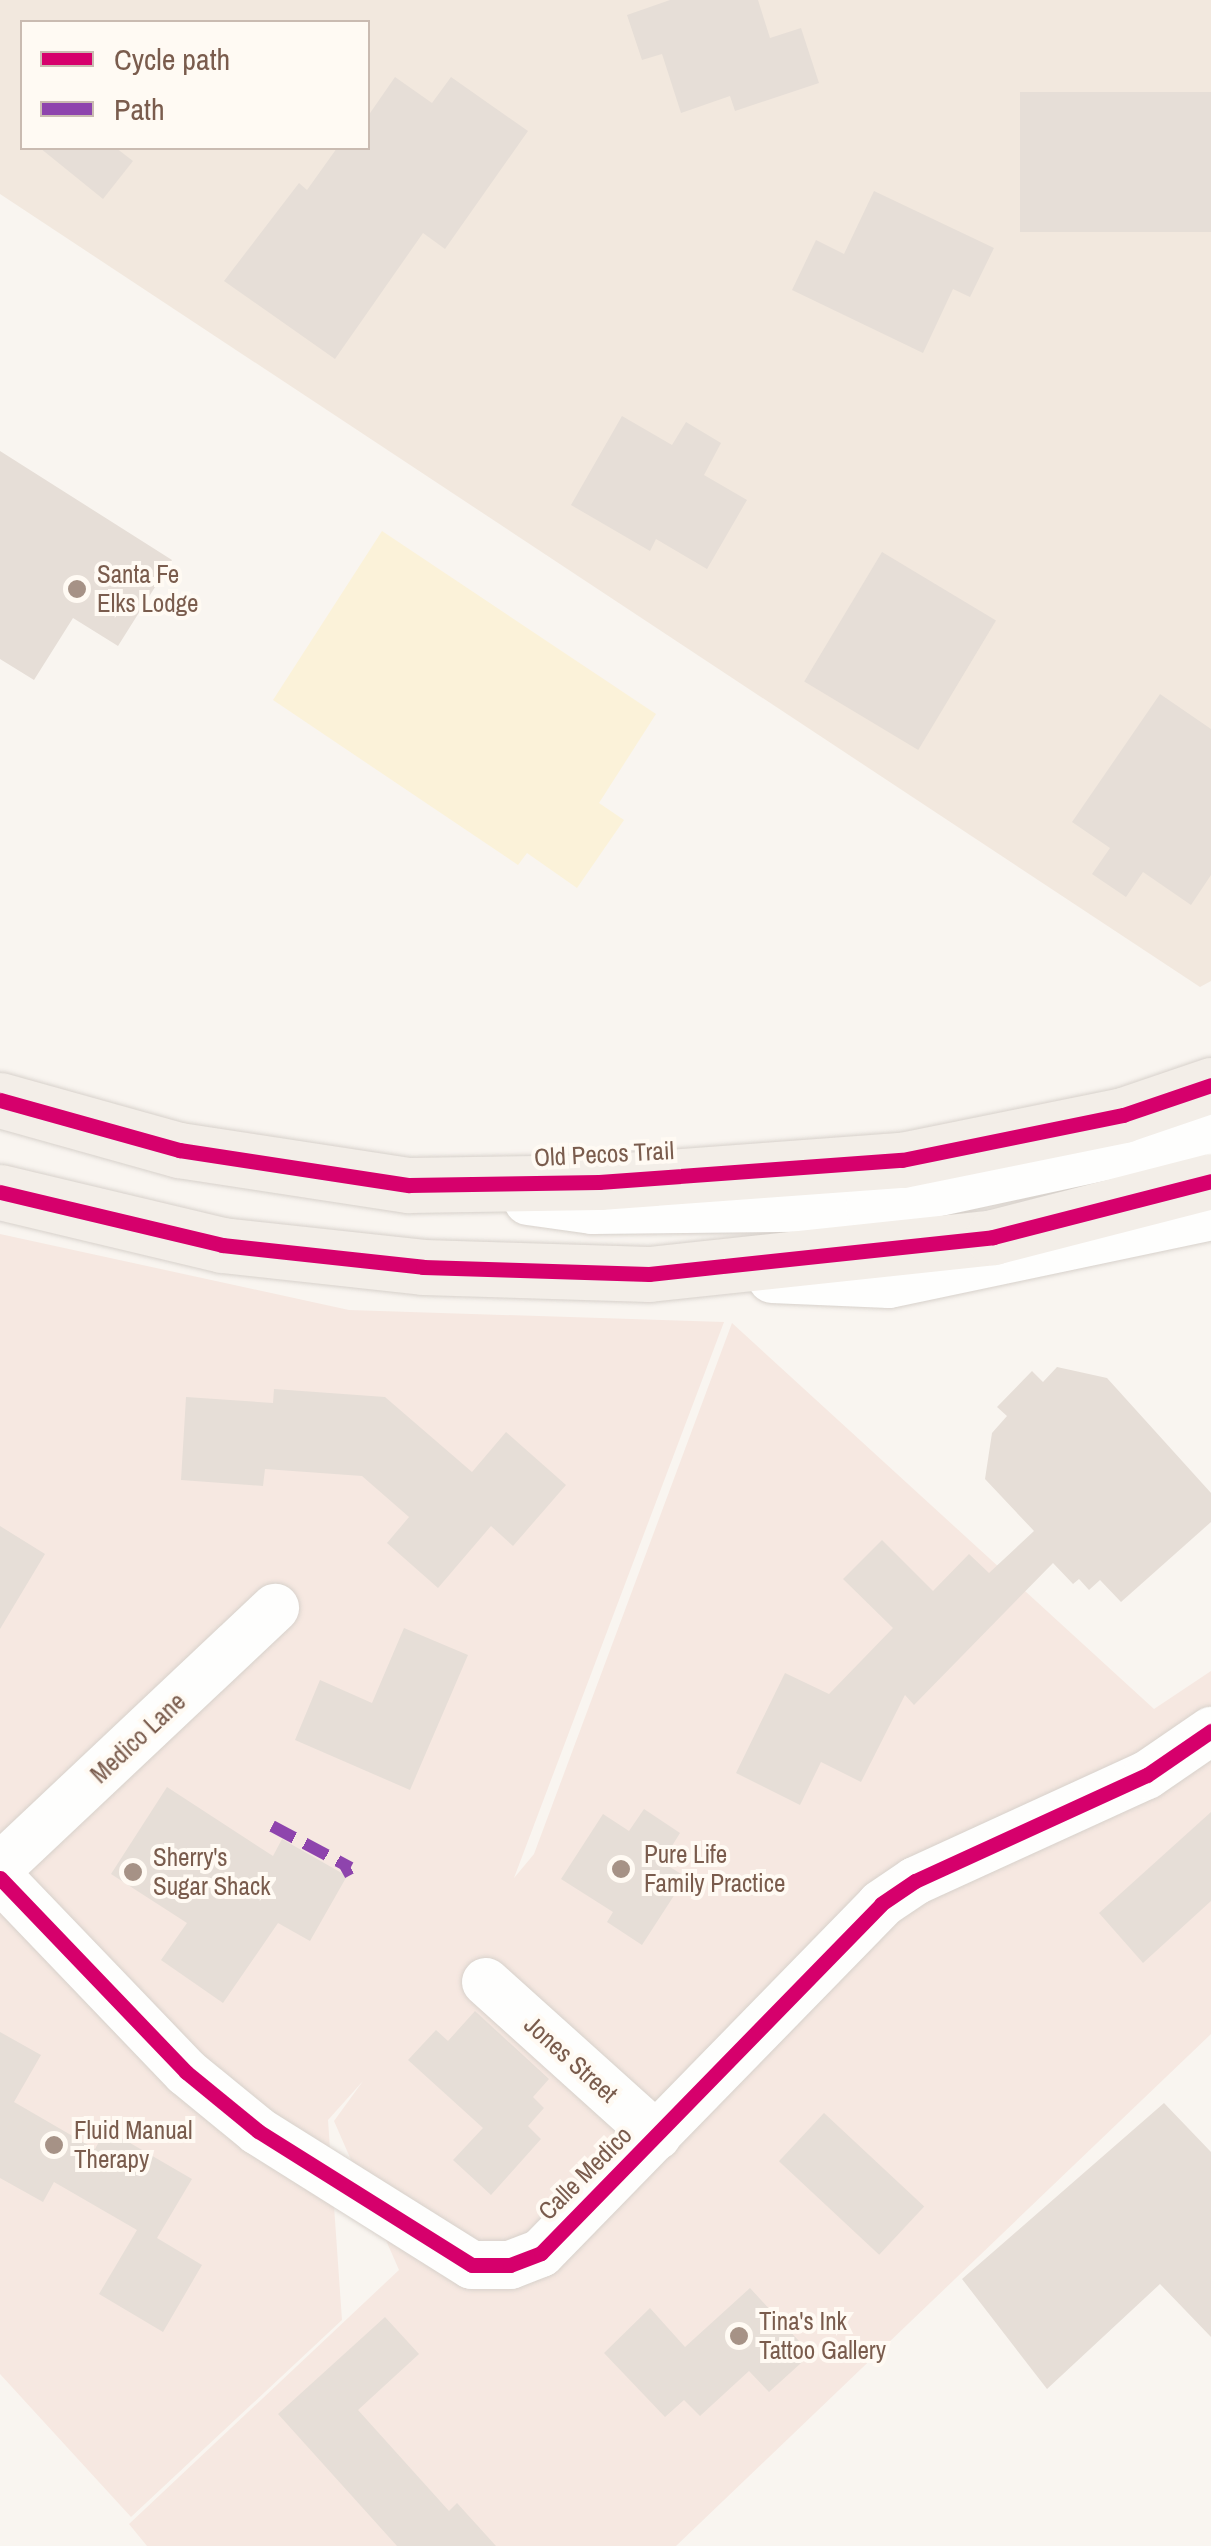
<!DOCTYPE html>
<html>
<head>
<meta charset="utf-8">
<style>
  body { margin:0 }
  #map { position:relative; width:1211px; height:2546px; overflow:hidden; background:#f9f5f0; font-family:"Archivo Narrow",sans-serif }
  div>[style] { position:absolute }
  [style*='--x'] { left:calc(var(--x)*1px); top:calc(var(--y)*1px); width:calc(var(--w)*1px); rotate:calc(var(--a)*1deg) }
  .residential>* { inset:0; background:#f2e8de }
  .commercial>* { inset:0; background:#f6e8e1 }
  .sand>* { inset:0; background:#fbf2d9 }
  .building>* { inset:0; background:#e6ded7; transform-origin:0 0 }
  .roads { filter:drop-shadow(0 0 2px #d7d1cb) drop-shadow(0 0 2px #d7d1cb) }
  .minor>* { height:48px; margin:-24px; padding:0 24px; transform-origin:24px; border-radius:24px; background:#fefefd }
  .major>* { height:55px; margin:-27.5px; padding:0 27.5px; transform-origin:27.5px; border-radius:27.5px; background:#f3eee8 }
  .quiet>* { height:12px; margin-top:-6px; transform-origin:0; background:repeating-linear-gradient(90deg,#8e44ad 0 25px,transparent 0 37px) }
  .cycleway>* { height:15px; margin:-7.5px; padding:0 7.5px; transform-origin:7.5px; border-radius:7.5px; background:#d6006c }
  .dots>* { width:28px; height:28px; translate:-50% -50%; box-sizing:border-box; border:5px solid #fffaf3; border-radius:50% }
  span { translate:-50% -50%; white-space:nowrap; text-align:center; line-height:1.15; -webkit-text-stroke:8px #fffaf3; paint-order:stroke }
  .poi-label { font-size:25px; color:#7a5c4d }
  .left { translate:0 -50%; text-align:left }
  .street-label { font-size:25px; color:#7a5c4d }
  .legend { position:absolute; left:20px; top:20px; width:350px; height:130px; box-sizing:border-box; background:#fffaf3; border:2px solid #cabbb1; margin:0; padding:12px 18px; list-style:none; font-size:30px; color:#7a5c4d }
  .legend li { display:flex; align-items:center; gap:20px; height:50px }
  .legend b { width:50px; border:2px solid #cabbb1 }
</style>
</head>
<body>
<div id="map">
  <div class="residential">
    <i style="clip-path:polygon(evenodd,0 0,1211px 0,1211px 981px,1200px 987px,0 194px,0 0,22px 22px,368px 22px,368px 148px,22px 148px,22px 22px)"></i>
  </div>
  <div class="commercial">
    <i style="clip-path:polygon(0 1234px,349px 1310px,724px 1322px,514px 1878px,534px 1854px,732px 1323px,1154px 1709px,1211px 1671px,1211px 2034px,676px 2546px,147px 2546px,129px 2524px,399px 2270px,334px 2121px,363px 2081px,328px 2120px,342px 2320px,131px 2517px,0 2374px)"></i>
  </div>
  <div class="sand">
    <i style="clip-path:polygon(382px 531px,656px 714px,599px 803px,624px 820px,577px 888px,527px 853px,518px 865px,273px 700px)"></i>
  </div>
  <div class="building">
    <i style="clip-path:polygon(670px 0,758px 0,770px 38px,801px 28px,819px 83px,735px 111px,730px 96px,681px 113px,662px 54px,642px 60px,627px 15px)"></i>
    <i style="clip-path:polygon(395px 77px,432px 103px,451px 77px,528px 131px,445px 249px,423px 233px,335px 359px,224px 281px,299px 183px,307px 190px,337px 148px,368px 148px,368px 116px)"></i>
    <i style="left:1020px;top:92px;width:191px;height:140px"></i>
    <i style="clip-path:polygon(40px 148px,116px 148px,133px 161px,103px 199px)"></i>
    <i style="clip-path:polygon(874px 191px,994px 248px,970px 297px,953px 289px,923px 353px,792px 290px,816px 240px,844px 254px)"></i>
    <i style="clip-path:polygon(622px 416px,672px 445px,686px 422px,721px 443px,704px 475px,747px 500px,707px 569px,656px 539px,650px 551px,571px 505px)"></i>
    <i style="clip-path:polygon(0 451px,172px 560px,118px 646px,73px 618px,34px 680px,0 659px)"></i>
    <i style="left:882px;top:552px;width:133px;height:151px;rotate:31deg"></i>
    <i style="clip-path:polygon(1160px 694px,1211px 729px,1211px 875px,1191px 905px,1143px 872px,1126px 897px,1092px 874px,1110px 848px,1072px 822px)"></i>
    <i style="clip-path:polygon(1057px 1367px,1107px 1378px,1211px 1493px,1211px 1522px,1121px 1602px,1100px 1580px,1089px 1590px,1079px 1579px,1073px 1584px,1053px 1563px,914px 1705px,905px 1695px,861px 1782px,821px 1762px,800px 1805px,736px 1773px,785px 1673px,829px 1694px,893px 1628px,843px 1579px,882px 1540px,933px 1591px,969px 1554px,989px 1573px,1034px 1531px,985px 1479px,992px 1433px,1007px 1416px,997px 1407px,1032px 1371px,1043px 1382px)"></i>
    <i style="clip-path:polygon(274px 1389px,385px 1397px,472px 1472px,506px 1432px,566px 1485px,513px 1546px,491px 1526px,438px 1588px,387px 1543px,409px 1517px,362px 1476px,265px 1469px,263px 1486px,181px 1480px,186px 1397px,273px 1403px)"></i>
    <i style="clip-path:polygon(0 1526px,45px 1554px,0 1629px)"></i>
    <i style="clip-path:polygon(404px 1628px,468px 1655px,410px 1790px,295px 1740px,320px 1680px,372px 1703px)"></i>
    <i style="clip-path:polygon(167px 1787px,273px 1856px,282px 1839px,347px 1876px,310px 1941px,278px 1923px,223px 2003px,161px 1960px,187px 1923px,111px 1874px)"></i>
    <i style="clip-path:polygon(644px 1809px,680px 1833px,662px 1862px,686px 1877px,642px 1945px,607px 1922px,613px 1912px,561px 1879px,603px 1814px,629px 1831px)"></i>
    <i style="clip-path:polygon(1211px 1812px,1211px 1901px,1143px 1963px,1099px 1913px)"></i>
    <i style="clip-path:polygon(475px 2011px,549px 2079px,533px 2097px,544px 2108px,528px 2126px,541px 2139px,491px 2195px,453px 2160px,483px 2128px,408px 2060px,436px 2030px,448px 2041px)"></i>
    <i style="clip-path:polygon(0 2032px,41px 2055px,14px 2102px,95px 2149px,106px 2129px,192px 2179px,157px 2238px,202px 2265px,163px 2332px,99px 2294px,137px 2230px,54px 2182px,43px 2202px,0 2178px)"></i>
    <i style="clip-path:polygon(1164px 2103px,1211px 2152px,1211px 2337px,1160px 2284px,1047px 2389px,962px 2279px)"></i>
    <i style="left:824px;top:2113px;width:137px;height:66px;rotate:43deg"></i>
    <i style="clip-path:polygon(750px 2288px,811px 2354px,769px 2392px,749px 2371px,700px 2416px,684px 2400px,665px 2417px,604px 2353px,650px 2308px,685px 2347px)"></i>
    <i style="clip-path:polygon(385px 2317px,419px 2354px,358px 2410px,449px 2511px,457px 2503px,496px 2546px,397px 2546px,278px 2414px)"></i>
  </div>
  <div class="roads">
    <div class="minor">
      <i style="--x:528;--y:1201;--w:65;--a:8"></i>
      <i style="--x:592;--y:1210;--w:278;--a:-0.6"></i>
      <i style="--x:870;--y:1207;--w:349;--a:-12.2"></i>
      <i style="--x:772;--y:1279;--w:117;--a:2.4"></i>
      <i style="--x:889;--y:1284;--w:329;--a:-11.9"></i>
      <i style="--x:0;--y:1867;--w:378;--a:-43.3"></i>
      <i style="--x:0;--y:1878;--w:269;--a:46.2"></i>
      <i style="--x:186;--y:2072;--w:93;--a:39.3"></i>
      <i style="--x:258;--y:2131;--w:252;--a:32.1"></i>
      <i style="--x:472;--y:2265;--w:38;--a:0"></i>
      <i style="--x:510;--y:2265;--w:33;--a:-21"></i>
      <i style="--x:541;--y:2253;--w:487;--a:-45.7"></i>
      <i style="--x:881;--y:1904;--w:41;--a:-34.1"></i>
      <i style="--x:915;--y:1881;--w:255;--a:-24.6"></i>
      <i style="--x:1147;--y:1775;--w:78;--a:-34.5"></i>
      <i style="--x:486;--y:1982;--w:230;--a:42"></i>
    </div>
    <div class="major">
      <i style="--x:0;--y:1100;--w:186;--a:15.6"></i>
      <i style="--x:179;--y:1150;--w:233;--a:8.7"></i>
      <i style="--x:409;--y:1185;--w:190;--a:-0.9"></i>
      <i style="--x:599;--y:1182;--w:304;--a:-4.2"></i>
      <i style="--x:902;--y:1160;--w:226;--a:-11.5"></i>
      <i style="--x:1123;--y:1115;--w:93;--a:-18.8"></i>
      <i style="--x:0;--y:1192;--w:228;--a:13.4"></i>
      <i style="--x:222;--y:1245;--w:202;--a:6.2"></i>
      <i style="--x:423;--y:1267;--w:226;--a:1.8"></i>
      <i style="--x:649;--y:1274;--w:346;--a:-6.1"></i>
      <i style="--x:993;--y:1237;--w:225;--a:-14.4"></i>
    </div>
  </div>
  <div class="quiet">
    <i style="--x:272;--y:1826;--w:89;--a:28"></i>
    <i style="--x:351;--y:1868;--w:10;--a:151"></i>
  </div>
  <div class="cycleway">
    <i style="--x:0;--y:1100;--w:186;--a:15.6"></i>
    <i style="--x:179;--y:1150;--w:233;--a:8.7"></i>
    <i style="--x:409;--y:1185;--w:190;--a:-0.9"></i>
    <i style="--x:599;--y:1182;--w:304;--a:-4.2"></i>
    <i style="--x:902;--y:1160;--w:226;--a:-11.5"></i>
    <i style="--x:1123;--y:1115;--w:93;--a:-18.8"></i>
    <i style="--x:0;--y:1192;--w:228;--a:13.4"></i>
    <i style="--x:222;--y:1245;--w:202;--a:6.2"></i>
    <i style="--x:423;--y:1267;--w:226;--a:1.8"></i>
    <i style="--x:649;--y:1274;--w:346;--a:-6.1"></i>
    <i style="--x:993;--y:1237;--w:225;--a:-14.4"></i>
    <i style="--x:0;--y:1878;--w:269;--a:46.2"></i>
    <i style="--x:186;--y:2072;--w:93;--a:39.3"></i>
    <i style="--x:258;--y:2131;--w:252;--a:32.1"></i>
    <i style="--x:472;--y:2265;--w:38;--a:0"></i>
    <i style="--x:510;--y:2265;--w:33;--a:-21"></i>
    <i style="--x:541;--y:2253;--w:487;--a:-45.7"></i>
    <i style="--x:881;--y:1904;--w:41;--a:-34.1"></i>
    <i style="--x:915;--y:1881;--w:255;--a:-24.6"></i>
    <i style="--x:1147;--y:1775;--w:78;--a:-34.5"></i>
  </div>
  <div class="dots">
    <i style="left:77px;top:589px;background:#a69286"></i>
    <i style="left:621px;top:1869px;background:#a69286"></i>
    <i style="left:133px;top:1872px;background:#a69286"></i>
    <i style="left:54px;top:2145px;background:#a69286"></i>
    <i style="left:739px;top:2336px;background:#a69286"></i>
  </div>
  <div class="poi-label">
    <span class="left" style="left:97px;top:589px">Santa Fe<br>Elks Lodge</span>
    <span class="left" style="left:644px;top:1869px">Pure Life<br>Family Practice</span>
    <span class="left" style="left:153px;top:1872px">Sherry's<br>Sugar Shack</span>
    <span class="left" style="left:74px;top:2145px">Fluid Manual<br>Therapy</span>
    <span class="left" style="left:759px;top:2336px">Tina's Ink<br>Tattoo Gallery</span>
  </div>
  <div class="street-label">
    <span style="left:604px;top:1154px;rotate:-3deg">Old Pecos Trail</span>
    <span style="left:138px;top:1738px;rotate:-43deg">Medico Lane</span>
    <span style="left:571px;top:2059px;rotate:42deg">Jones Street</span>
    <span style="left:585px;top:2173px;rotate:-45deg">Calle Medico</span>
  </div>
  <ul class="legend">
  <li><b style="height:12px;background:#d6006c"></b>Cycle path</li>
  <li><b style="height:12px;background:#8e44ad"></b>Path</li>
  </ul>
</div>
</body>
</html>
